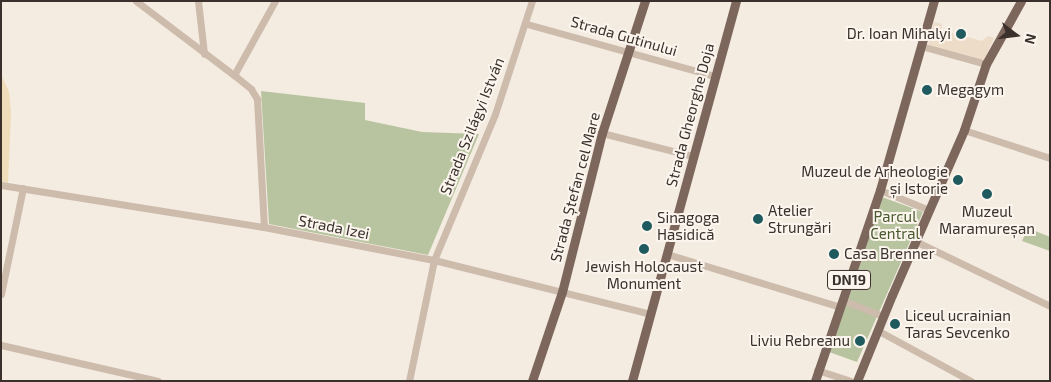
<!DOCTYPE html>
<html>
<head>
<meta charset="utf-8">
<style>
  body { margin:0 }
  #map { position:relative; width:1051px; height:382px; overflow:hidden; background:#f4ebe1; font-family:"Exo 2",sans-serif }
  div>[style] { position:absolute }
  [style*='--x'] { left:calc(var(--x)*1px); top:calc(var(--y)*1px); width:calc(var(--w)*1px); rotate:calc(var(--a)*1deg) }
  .green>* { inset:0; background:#b8c4a0 }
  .sand>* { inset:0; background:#efdcb8 }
  .plaza>* { inset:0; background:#ecdcc8 }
  .minor>* { height:7px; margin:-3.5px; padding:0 3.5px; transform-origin:3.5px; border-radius:3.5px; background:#cdbbac }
  .major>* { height:9px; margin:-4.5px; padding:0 4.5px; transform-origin:4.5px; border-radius:4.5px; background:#7d675c }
  .dots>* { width:14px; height:14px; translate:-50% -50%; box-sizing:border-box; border:2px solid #fbf5ee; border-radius:50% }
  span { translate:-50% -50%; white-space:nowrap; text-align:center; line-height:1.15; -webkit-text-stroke:4px #fbf5ee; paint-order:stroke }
  .shield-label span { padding:1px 4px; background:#fbf5ee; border:1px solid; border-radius:4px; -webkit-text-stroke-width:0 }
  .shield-label { font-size:14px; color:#3b302b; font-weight:700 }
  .poi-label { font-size:15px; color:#3b302b }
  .right { translate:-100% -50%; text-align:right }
  .left { translate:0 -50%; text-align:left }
  .street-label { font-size:15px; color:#3b302b }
  .park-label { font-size:15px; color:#4a5a2e }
  .frame { position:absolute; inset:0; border:2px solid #3b302b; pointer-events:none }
  .north { position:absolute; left:991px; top:10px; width:50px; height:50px; -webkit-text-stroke:4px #fbf5ee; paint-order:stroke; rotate:105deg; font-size:14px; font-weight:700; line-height:20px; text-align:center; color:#3b302b }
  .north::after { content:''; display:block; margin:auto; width:18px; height:22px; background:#3b302b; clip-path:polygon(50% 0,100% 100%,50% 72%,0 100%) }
</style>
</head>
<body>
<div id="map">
  <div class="green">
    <i style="clip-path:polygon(261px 91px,365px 103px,365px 120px,422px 132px,479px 134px,428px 255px,269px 224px)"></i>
    <i style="clip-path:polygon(882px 197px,923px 212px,857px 362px,829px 352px,853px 286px)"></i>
    <i style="clip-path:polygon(1028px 228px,1050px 237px,1050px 251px,1022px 241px)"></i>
  </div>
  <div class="sand">
    <i style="clip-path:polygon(1px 74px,9px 92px,11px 111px,8px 183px,1px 181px)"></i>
  </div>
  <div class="plaza">
    <i style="clip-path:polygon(934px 22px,942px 24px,941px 30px,982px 41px,988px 36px,994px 38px,982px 65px,927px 50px)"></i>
  </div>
  <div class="minor">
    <i style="--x:136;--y:1;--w:123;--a:37.1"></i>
    <i style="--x:234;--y:75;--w:22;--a:39"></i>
    <i style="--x:251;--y:89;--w:12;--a:59"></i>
    <i style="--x:257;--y:99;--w:128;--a:86.9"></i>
    <i style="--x:198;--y:1;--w:53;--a:83.5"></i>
    <i style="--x:527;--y:24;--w:195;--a:15.5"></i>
    <i style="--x:921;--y:46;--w:67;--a:15.5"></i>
    <i style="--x:234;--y:75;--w:85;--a:-61"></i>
    <i style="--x:964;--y:130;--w:90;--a:18"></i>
    <i style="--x:602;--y:133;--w:94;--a:14.2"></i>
    <i style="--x:1;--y:185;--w:266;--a:9.1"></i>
    <i style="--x:264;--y:227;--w:173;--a:11"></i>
    <i style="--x:434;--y:260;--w:223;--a:14"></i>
    <i style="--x:880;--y:190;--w:53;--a:22.2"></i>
    <i style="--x:915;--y:241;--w:150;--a:25.7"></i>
    <i style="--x:667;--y:254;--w:181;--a:17"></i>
    <i style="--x:1;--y:294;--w:108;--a:-78.3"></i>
    <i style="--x:842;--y:300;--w:44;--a:21.3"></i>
    <i style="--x:877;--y:330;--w:107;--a:28.5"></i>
    <i style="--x:1;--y:345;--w:161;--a:12.9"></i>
    <i style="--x:817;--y:370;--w:35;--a:18"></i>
    <i style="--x:409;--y:381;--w:124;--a:-78.3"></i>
    <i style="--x:434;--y:260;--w:158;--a:-67.3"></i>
    <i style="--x:495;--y:114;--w:119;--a:-71.9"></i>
  </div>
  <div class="major">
    <i style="--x:532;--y:381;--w:94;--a:-71.4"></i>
    <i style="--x:562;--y:292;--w:164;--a:-75.9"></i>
    <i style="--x:602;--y:133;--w:139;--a:-72"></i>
    <i style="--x:632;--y:381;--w:394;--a:-74.7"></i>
    <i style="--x:815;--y:381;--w:202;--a:-71.2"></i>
    <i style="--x:880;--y:190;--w:197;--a:-74.1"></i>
    <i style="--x:857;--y:381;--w:93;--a:-67.9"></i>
    <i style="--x:892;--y:295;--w:180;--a:-66.4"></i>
    <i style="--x:964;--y:130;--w:70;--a:-71.6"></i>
    <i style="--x:986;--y:64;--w:72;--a:-60.9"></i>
  </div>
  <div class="dots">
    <i style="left:961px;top:34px;background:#1f5a5e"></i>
    <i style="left:927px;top:90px;background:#1f5a5e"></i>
    <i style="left:958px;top:180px;background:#1f5a5e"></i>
    <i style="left:987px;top:194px;background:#1f5a5e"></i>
    <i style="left:758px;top:219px;background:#1f5a5e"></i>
    <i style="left:647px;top:226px;background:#1f5a5e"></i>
    <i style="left:644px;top:249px;background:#1f5a5e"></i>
    <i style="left:834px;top:254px;background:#1f5a5e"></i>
    <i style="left:895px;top:324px;background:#1f5a5e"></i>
    <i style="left:860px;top:341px;background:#1f5a5e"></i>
  </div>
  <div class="shield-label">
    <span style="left:849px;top:280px">DN19</span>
  </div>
  <div class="poi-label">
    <span class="right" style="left:951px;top:34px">Dr. Ioan Mihalyi</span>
    <span class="left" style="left:937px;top:90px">Megagym</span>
    <span class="right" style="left:948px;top:180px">Muzeul de Arheologie<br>și Istorie</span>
    <span class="left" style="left:768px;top:219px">Atelier<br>Strungări</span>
    <span style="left:987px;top:220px">Muzeul<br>Maramureșan</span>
    <span class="left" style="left:657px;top:226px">Sinagoga<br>Hasidică</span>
    <span class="left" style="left:844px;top:254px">Casa Brenner</span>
    <span style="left:644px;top:275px">Jewish Holocaust<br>Monument</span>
    <span class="left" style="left:905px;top:324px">Liceul ucrainian<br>Taras Sevcenko</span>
    <span class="right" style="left:850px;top:341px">Liviu Rebreanu</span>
  </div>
  <div class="street-label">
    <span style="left:624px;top:36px;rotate:16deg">Strada Gutinului</span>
    <span style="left:690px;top:115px;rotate:-75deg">Strada Gheorghe Doja</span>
    <span style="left:472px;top:126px;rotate:-68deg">Strada Szilágyi István</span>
    <span style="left:575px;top:187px;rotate:-75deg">Strada Ștefan cel Mare</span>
    <span style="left:334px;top:227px;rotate:11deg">Strada Izei</span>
  </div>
  <div class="park-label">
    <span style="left:895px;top:225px">Parcul<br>Central</span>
  </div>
  <div class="frame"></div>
  <div class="north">N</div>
</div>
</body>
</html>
